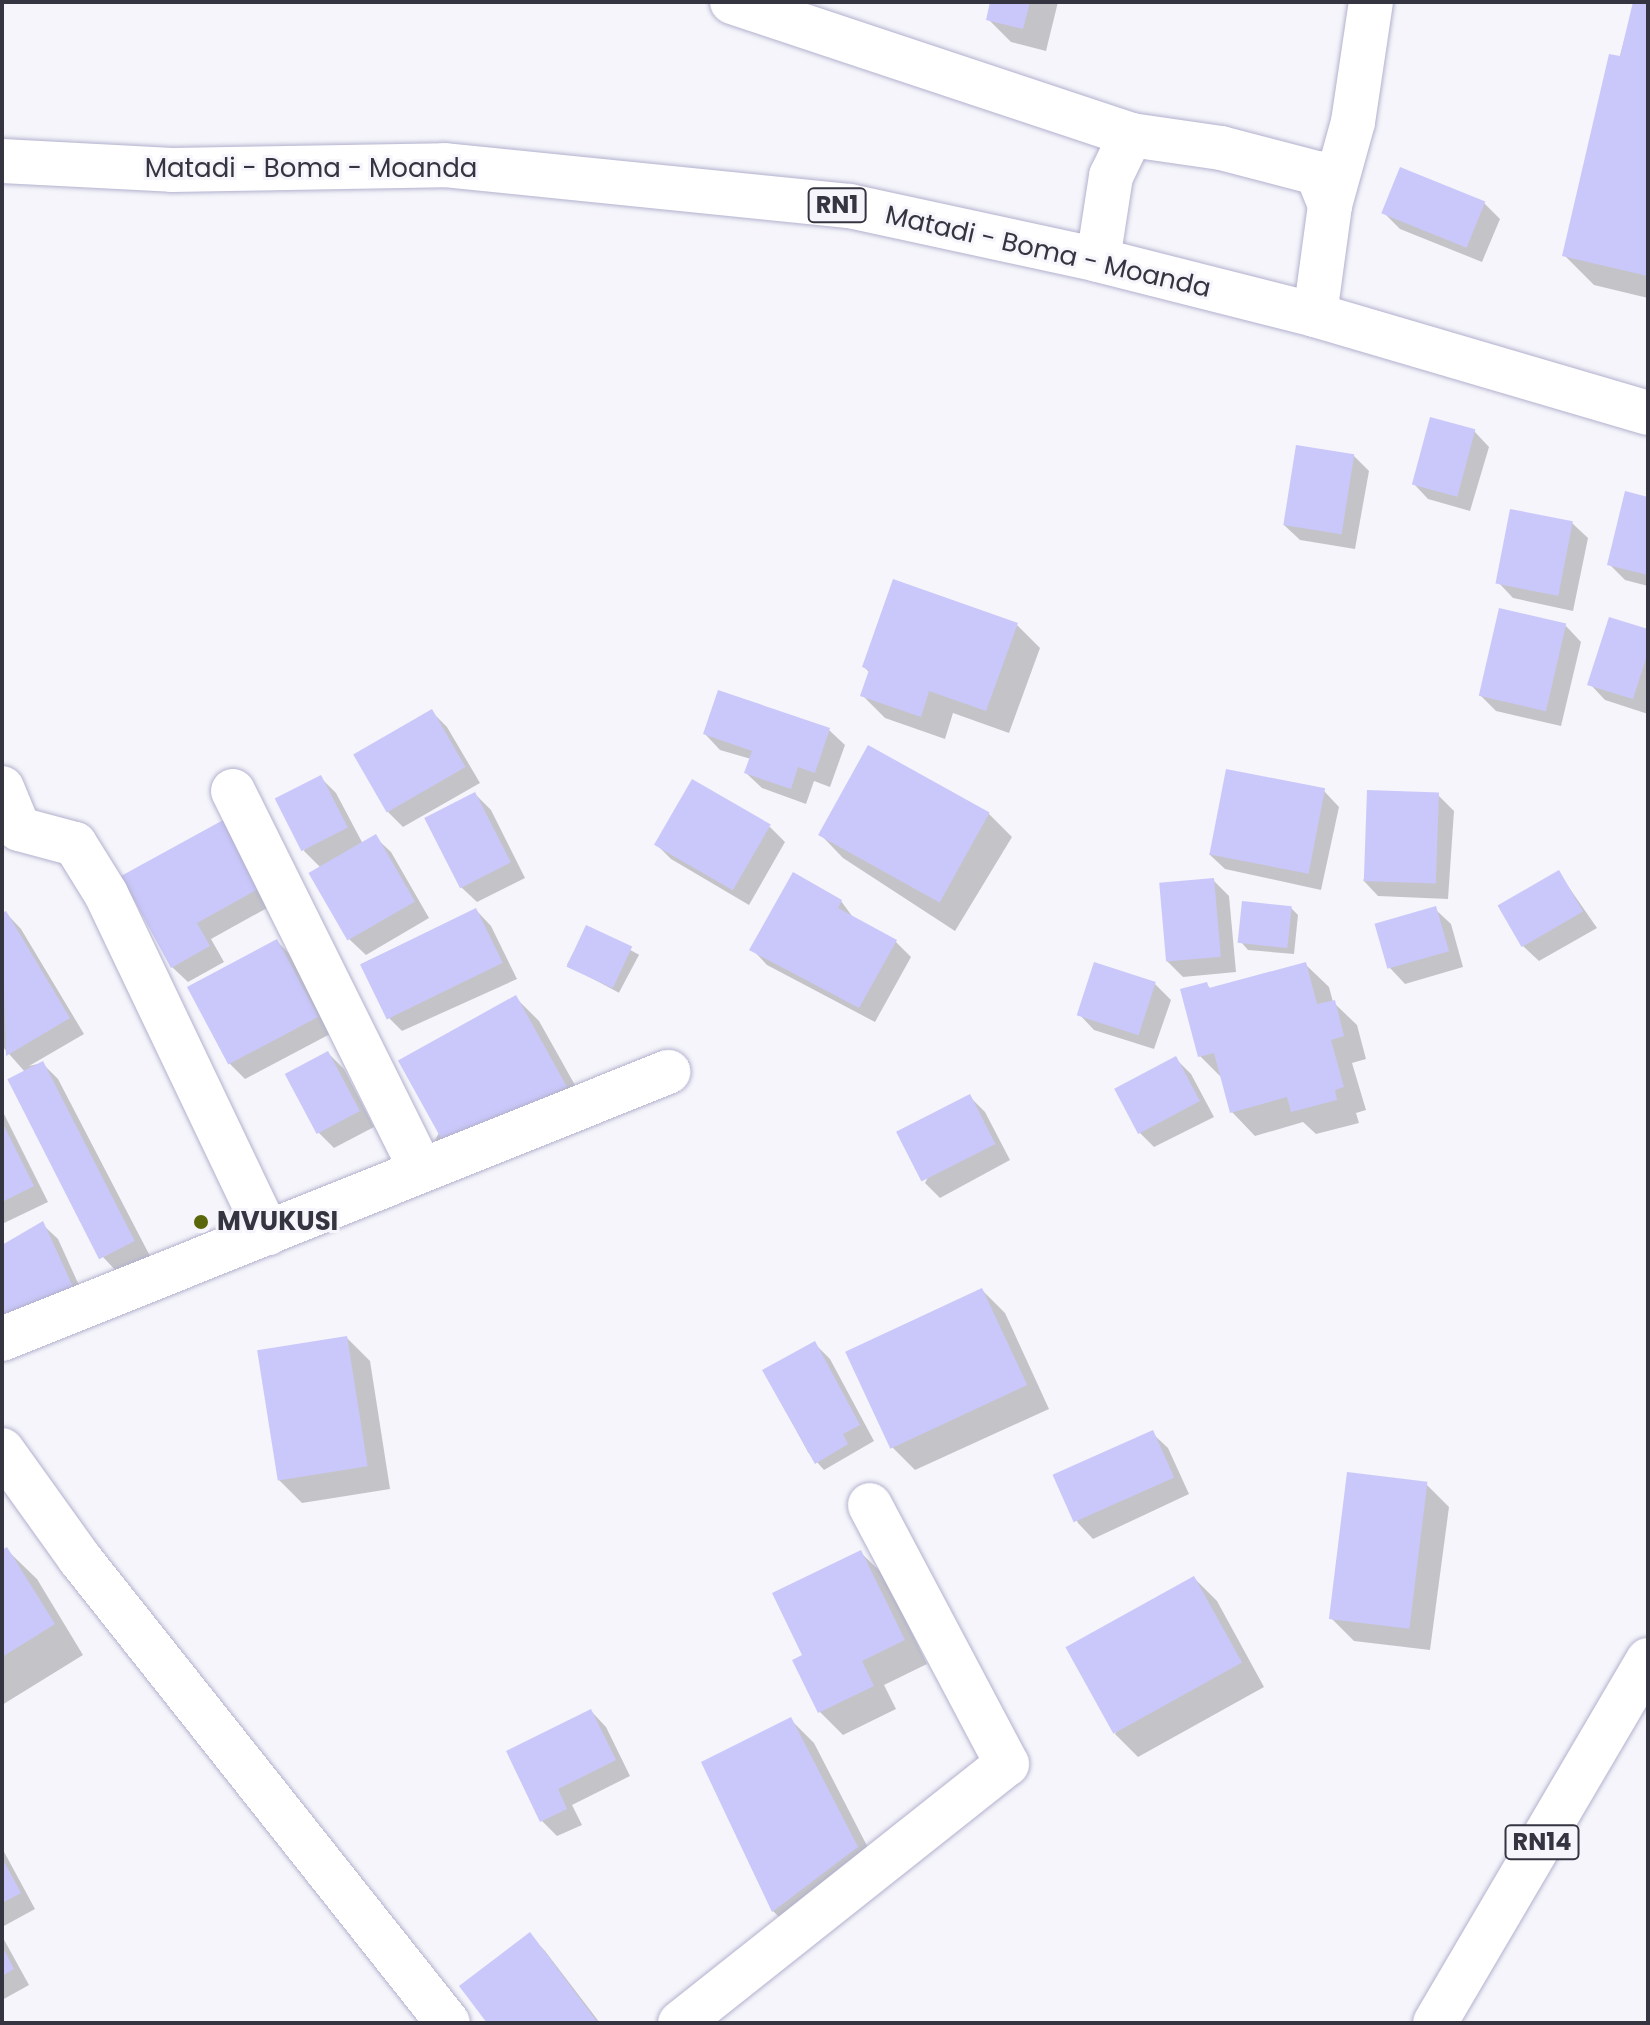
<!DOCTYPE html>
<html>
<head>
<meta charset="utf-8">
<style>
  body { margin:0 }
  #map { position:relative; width:1650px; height:2025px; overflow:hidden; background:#f5f5fb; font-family:Poppins,sans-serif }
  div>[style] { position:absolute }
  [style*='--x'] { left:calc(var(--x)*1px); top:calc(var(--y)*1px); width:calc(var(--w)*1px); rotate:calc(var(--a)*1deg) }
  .shadow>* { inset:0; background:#0003; transform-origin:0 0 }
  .building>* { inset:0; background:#cac8fa; transform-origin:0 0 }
  .roads { filter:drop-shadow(0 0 2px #b2b1ce) drop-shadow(0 0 2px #b2b1ce) }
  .minor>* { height:44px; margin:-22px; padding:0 22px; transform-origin:22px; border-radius:22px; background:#fff }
  .highway>* { height:44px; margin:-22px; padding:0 22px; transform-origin:22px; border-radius:22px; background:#fff }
  .dots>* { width:22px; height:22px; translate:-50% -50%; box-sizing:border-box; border:4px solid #f5f5fb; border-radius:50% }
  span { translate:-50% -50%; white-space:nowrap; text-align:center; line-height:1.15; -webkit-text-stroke:6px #f5f5fb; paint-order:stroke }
  .shield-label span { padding:2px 6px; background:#f5f5fb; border:2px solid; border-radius:6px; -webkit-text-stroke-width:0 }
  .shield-label { font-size:24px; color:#353541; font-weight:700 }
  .street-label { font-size:26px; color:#353541 }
  .poi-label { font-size:26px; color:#353541; font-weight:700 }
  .left { translate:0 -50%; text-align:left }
  .frame { position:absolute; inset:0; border:4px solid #353541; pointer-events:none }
</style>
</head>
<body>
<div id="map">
  <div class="shadow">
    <i style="clip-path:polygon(992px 2px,1058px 2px,1046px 51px,1011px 42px,988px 19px)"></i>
    <i style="clip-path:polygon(1635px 2px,1648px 2px,1648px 298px,1594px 285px,1564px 255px)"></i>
    <i style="clip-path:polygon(1484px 203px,1500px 219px,1482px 262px,1400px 229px,1384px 213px)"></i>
    <i style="clip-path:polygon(1474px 431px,1489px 447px,1470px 511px,1428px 499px,1413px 483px)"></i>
    <i style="clip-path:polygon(1353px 455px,1369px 471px,1355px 549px,1300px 540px,1284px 525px)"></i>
    <i style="clip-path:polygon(1648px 499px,1648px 586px,1625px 580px,1609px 564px)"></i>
    <i style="clip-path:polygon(1572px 523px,1588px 538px,1573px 611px,1513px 598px,1498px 582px)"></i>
    <i style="clip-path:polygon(1016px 624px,1040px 648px,1009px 733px,953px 713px,945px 739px,885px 718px,862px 695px,870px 673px,864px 667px)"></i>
    <i style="clip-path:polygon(1566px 626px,1581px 642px,1561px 726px,1496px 711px,1480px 695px)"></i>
    <i style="clip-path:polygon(1648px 631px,1648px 714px,1605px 700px,1590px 684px)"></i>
    <i style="clip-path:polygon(432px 712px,447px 727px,480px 783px,403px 827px,388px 812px)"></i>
    <i style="clip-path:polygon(829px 730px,845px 745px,830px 787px,814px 781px,806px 804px,762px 788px,746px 773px,751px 759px,720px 750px,705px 734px)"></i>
    <i style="clip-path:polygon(321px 778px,336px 793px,363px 844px,375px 837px,391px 852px,429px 918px,366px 955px,350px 940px,321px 868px,304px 851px)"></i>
    <i style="clip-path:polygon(1324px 791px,1339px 807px,1321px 890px,1225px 869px,1209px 854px)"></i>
    <i style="clip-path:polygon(475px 794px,491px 810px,525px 878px,477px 902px,461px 887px)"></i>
    <i style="clip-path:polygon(1438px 795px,1454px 811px,1448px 899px,1378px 896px,1363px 880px)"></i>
    <i style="clip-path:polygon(989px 814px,1012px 837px,955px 931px,843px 858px,820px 834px)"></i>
    <i style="clip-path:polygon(225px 822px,276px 903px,211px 939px,224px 962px,188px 982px,172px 967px)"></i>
    <i style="clip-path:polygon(770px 827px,785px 842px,749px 905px,671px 859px,656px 844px)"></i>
    <i style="clip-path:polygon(1559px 873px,1597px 928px,1539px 961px,1523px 946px)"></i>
    <i style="clip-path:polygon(1214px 881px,1229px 896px,1236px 972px,1183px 977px,1167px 961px)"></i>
    <i style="clip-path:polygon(841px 901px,855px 920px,896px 942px,911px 957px,875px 1022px,767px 965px,752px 949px)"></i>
    <i style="clip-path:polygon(1291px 908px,1298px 915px,1294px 954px,1248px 950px,1241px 942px)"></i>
    <i style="clip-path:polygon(1435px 909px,1451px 924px,1463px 967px,1405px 984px,1390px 968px)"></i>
    <i style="clip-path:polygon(476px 910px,491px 926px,517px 979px,402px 1031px,386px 1015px,361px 964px)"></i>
    <i style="clip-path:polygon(6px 913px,21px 929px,84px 1034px,29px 1066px,42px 1063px,58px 1079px,150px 1256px,118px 1273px,103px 1257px,25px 1072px,2px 1046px)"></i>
    <i style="left:587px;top:927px;width:59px;height:43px;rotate:28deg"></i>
    <i style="clip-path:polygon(277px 941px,292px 957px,332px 1033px,245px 1079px,229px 1063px)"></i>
    <i style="clip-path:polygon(1305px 964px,1329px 987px,1333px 1002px,1357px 1025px,1366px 1059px,1352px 1063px,1366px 1110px,1356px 1113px,1359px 1123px,1316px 1134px,1303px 1122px,1255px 1136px,1232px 1112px,1223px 1079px,1200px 1056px,1206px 984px,1212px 990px)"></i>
    <i style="clip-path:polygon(1155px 984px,1171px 1000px,1154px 1049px,1094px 1030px,1079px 1014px)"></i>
    <i style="clip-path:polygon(516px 998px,539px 1021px,589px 1110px,459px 1163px,435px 1140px)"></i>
    <i style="clip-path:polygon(328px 1053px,344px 1069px,374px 1127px,334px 1148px,319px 1133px)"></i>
    <i style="clip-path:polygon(1175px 1058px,1191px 1074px,1214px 1117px,1154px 1147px,1139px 1132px)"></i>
    <i style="clip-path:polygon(970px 1097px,985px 1112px,1010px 1160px,940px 1198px,925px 1183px)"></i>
    <i style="clip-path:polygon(2px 1110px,48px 1202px,2px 1224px)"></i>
    <i style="clip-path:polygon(42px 1224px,58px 1239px,87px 1303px,2px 1247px)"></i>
    <i style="clip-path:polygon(982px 1290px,1005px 1313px,1049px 1409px,915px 1470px,892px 1447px,848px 1352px)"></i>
    <i style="clip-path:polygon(347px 1338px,370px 1361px,390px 1489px,302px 1503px,279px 1480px)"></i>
    <i style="clip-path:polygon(815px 1344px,830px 1359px,874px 1441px,824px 1470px,808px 1452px,764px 1370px)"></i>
    <i style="clip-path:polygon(1152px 1433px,1168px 1448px,1189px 1494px,1093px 1539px,1078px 1523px,1056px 1478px)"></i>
    <i style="clip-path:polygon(1426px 1484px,1449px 1507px,1430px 1650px,1354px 1641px,1331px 1618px)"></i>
    <i style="clip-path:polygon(7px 1550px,37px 1579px,83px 1655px,2px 1705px,2px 1553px)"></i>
    <i style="clip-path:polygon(860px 1552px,884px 1575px,927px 1664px,884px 1685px,896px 1709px,843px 1735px,820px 1712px,805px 1656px)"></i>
    <i style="clip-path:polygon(1194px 1578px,1217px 1601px,1264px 1687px,1138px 1757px,1115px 1734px)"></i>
    <i style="clip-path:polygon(591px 1711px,606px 1727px,630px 1776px,572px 1805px,582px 1825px,557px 1836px,542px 1821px)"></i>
    <i style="clip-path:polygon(791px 1720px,814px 1743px,880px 1871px,796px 1934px,773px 1911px)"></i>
    <i style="clip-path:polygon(2px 1848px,35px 1909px,2px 1927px)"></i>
    <i style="clip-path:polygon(530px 1935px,545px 1951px,600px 2023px,489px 2023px)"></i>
    <i style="clip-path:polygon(2px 1936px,29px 1985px,2px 2000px)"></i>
  </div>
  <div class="building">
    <i style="clip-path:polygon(990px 2px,1030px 2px,1023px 29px,986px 20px)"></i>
    <i style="clip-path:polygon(1633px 2px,1648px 2px,1648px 276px,1562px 256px,1609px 54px,1620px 56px)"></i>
    <i style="left:1400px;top:167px;width:92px;height:50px;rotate:22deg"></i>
    <i style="left:1430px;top:417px;width:47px;height:70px;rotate:15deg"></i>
    <i style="left:1296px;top:445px;width:59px;height:81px;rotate:9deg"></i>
    <i style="clip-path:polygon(1625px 491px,1648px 497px,1648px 575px,1607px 565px)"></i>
    <i style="left:1510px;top:509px;width:64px;height:76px;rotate:11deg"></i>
    <i style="clip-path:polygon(893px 579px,1018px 623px,986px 711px,929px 691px,921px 717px,860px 696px,869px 670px,862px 667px)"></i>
    <i style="left:1499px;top:608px;width:69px;height:90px;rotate:13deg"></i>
    <i style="clip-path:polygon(1609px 617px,1648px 629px,1648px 652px,1633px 699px,1587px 685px)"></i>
    <i style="clip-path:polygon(718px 690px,830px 728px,815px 773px,798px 767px,791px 789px,744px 773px,752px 751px,703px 734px)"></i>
    <i style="left:432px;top:709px;width:67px;height:91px;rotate:60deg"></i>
    <i style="left:868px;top:745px;width:139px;height:103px;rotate:29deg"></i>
    <i style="left:1226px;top:769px;width:101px;height:87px;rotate:11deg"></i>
    <i style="left:321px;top:775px;width:59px;height:52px;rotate:63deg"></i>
    <i style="left:692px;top:779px;width:91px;height:76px;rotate:30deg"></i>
    <i style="left:1367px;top:790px;width:72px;height:91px;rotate:2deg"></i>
    <i style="left:475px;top:792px;width:79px;height:57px;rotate:63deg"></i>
    <i style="clip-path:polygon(225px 819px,262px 887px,197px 923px,210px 946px,171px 968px,121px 876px)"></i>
    <i style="left:376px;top:834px;width:78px;height:78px;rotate:60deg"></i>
    <i style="left:1559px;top:870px;width:48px;height:71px;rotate:60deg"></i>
    <i style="clip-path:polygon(793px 872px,842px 900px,838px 908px,897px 940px,859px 1008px,749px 950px)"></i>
    <i style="left:1214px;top:878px;width:79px;height:55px;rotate:85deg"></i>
    <i style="left:1242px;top:901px;width:50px;height:42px;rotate:6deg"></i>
    <i style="left:1436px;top:906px;width:47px;height:64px;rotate:74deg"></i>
    <i style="left:476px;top:908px;width:61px;height:129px;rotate:64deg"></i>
    <i style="clip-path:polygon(6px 911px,70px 1018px,6px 1056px,2px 913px)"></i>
    <i style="left:586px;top:925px;width:51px;height:46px;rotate:25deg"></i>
    <i style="left:277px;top:939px;width:88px;height:102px;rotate:62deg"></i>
    <i style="left:1094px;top:962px;width:65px;height:56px;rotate:18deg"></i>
    <i style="clip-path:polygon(1306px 962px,1317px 1004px,1335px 1000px,1344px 1036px,1331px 1040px,1344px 1087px,1335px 1090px,1337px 1100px,1291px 1112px,1287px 1097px,1230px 1113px,1214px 1053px,1198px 1057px,1180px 989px,1207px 982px,1209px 988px)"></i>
    <i style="left:516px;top:995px;width:105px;height:135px;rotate:61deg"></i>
    <i style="left:328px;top:1051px;width:68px;height:49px;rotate:62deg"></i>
    <i style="left:1176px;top:1056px;width:51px;height:70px;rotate:62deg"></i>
    <i style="left:43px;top:1061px;width:202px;height:40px;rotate:63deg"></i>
    <i style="left:970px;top:1094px;width:56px;height:83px;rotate:63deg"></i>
    <i style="clip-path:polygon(2px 1122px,34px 1186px,2px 1202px)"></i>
    <i style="clip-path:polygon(43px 1221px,73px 1287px,2px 1319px,2px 1245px)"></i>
    <i style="left:982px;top:1288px;width:107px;height:151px;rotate:65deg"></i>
    <i style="left:347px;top:1336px;width:132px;height:91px;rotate:81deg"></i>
    <i style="clip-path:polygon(815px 1341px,860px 1425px,843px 1434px,848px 1444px,815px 1464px,762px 1370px)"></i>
    <i style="left:1153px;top:1430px;width:52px;height:110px;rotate:66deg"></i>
    <i style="left:1347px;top:1472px;width:81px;height:148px;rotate:7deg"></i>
    <i style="clip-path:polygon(7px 1547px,55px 1624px,2px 1657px,2px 1550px)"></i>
    <i style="clip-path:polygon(861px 1550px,905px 1640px,862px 1661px,874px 1686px,818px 1713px,792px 1660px,802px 1655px,772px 1593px)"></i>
    <i style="left:1194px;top:1576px;width:99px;height:147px;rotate:61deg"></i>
    <i style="clip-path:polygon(591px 1709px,616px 1760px,558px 1789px,567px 1809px,540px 1822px,506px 1751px)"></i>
    <i style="clip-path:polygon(791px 1717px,858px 1847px,772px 1912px,701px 1762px)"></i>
    <i style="clip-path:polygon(2px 1858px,21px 1893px,2px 1903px)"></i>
    <i style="clip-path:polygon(530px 1932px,598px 2023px,487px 2023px,459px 1986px)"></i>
    <i style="clip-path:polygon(2px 1946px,14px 1969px,2px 1976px)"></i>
  </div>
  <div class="roads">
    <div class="minor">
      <i style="--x:732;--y:2;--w:421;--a:18.4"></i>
      <i style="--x:1098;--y:260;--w:85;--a:-81.2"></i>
      <i style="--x:1111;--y:176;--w:46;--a:-64"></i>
      <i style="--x:1131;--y:135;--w:91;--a:8.2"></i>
      <i style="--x:1221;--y:148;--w:99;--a:14.6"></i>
      <i style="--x:1317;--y:173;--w:35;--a:68"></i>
      <i style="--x:1330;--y:205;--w:86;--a:-74.5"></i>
      <i style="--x:1353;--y:122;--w:121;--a:-81.5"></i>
      <i style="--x:1315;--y:315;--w:111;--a:-82.2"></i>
      <i style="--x:2;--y:788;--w:44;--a:67.5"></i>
      <i style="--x:19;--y:829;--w:58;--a:15"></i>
      <i style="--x:75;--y:844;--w:59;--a:58.2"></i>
      <i style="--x:106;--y:894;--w:376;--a:64.5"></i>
      <i style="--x:233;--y:791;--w:423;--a:63.6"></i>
      <i style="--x:2;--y:1339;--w:718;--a:-21.85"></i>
      <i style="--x:2;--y:1450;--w:134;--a:54.4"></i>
      <i style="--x:80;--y:1559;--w:592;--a:51.58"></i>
      <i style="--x:680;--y:2023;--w:417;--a:-38.4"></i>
      <i style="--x:1007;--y:1764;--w:293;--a:-117.9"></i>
    </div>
    <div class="highway">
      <i style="--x:2;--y:161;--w:170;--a:3"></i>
      <i style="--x:172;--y:170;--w:273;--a:-1"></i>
      <i style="--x:445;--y:165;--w:406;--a:5.8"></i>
      <i style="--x:849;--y:206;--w:255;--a:12.2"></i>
      <i style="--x:1098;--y:260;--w:224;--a:14.2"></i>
      <i style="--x:1315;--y:315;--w:347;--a:16.4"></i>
      <i style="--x:1435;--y:2023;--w:421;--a:-59.6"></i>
    </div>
  </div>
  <div class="dots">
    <i style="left:201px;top:1222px;background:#5b670b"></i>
  </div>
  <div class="shield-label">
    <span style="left:837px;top:205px">RN1</span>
    <span style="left:1542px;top:1842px">RN14</span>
  </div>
  <div class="street-label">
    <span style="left:311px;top:169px">Matadi - Boma - Moanda</span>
    <span style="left:1048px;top:252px;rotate:13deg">Matadi - Boma - Moanda</span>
  </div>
  <div class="poi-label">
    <span class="left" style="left:217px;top:1222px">MVUKUSI</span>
  </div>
  <div class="frame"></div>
</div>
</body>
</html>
